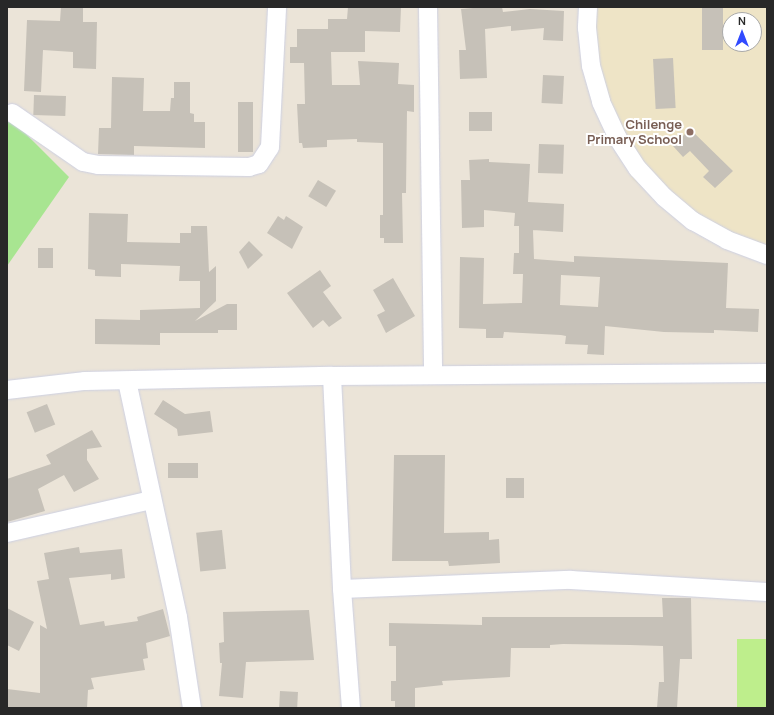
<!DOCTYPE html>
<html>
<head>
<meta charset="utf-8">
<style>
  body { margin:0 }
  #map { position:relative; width:774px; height:715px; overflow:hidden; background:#ebe4d8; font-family:Manrope,sans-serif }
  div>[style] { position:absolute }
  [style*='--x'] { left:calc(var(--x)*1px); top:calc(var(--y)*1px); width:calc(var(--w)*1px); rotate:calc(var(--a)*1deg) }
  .education>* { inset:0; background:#eee4c6 }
  .green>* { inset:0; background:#a8e591 }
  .pitch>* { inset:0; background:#beee8c; transform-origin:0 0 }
  .building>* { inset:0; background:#c6c1b8; transform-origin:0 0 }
  .roads { filter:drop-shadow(0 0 1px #cdd0e2) drop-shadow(0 0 1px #cdd0e2) }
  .minor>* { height:18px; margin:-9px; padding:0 9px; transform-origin:9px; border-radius:9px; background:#fff }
  .dots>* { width:11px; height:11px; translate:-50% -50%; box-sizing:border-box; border:2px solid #fff; border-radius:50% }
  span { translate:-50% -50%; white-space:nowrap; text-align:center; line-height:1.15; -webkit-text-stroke:4px #fff; paint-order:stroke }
  .education-label { font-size:13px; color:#785e54; font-weight:700 }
  .right { translate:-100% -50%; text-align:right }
  .frame { position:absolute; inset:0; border:8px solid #282828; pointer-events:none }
  .north { position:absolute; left:722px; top:12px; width:40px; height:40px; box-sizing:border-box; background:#fff; border:1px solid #a9a9a9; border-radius:50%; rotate:0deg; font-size:11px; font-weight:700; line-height:16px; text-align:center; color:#282828 }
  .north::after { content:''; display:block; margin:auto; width:14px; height:18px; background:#314aff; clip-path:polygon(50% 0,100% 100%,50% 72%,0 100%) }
</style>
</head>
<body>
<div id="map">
  <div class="education">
    <i style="clip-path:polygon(evenodd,586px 7px,767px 7px,767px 256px,699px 233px,632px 179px,595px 85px,586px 7px,730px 20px,754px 20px,754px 44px,730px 44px,730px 20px)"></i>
  </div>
  <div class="green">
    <i style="clip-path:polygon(7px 115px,69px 177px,7px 266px)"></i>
  </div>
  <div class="pitch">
    <i style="left:767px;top:639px;width:69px;height:30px;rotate:90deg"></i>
  </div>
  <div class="building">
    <i style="clip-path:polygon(61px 7px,83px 7px,83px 22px,97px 22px,96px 69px,73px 68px,73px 52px,43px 50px,41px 92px,24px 91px,27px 20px,60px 21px)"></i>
    <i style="clip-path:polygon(348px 7px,401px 7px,400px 32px,365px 31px,365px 52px,331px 52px,332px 85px,360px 85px,358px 61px,399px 63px,398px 84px,414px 85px,414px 112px,407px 111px,406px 193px,402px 193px,403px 243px,384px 243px,384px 238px,380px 238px,380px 215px,383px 215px,383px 143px,357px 142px,357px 139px,327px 140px,327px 147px,303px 148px,302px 143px,299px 143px,297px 104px,305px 104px,304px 63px,290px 63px,290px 47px,297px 47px,297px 29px,328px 29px,328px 19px,347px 19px)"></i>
    <i style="clip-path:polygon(485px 7px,502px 7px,503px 12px,530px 9px,564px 11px,563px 41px,543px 40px,544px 28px,511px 31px,511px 26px,485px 29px,487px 78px,460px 79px,459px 50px,466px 50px,461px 9px)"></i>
    <i style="left:702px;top:7px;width:21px;height:43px"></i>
    <i style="left:673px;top:58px;width:50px;height:20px;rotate:87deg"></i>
    <i style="left:543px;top:75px;width:21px;height:28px;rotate:3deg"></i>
    <i style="clip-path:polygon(112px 77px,144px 78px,143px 111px,170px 111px,171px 98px,174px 98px,174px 82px,190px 82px,190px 113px,194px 114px,194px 122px,205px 122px,205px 148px,134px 146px,134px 155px,98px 154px,99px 128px,111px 128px)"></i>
    <i style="left:34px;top:95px;width:32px;height:20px;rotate:2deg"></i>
    <i style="left:238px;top:102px;width:15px;height:50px"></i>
    <i style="left:469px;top:112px;width:23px;height:19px"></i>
    <i style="clip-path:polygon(690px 129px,733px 171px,715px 188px,703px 177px,709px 171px,690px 151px,683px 157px,673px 146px)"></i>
    <i style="left:539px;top:144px;width:25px;height:29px;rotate:2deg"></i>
    <i style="clip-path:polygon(evenodd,489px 159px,489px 162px,530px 164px,528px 202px,564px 204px,563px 232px,533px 230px,534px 259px,574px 262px,574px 256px,728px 263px,726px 308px,759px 309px,758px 332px,714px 330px,714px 333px,664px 332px,605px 326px,604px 355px,587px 354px,588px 345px,565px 344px,566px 336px,561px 335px,504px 332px,503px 338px,486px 338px,486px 329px,459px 328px,460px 257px,484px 258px,483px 304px,522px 303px,523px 274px,513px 274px,514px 253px,519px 253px,519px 226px,514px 226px,515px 213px,484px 210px,484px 227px,462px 228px,461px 180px,470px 180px,469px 160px,489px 159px,561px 275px,600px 277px,598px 307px,560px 305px,561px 275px)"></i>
    <i style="left:318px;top:180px;width:21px;height:19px;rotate:31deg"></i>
    <i style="clip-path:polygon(89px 213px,128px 214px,127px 242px,180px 243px,180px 233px,191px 233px,191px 226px,207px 226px,209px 272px,216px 266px,216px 301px,195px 321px,227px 304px,237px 304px,237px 330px,218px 330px,218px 333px,160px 333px,160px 345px,95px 344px,95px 319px,140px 320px,140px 310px,200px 308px,200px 281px,179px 281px,180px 266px,121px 264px,121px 277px,95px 276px,95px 270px,88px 269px)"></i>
    <i style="clip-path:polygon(278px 216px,284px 220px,286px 216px,303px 227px,292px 249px,267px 233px)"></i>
    <i style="clip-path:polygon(249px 241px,263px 255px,248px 269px,239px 252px)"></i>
    <i style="left:38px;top:248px;width:15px;height:20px"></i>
    <i style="clip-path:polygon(320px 270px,331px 286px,323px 292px,342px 318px,329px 327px,323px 320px,313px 328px,287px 293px)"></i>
    <i style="clip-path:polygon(393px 278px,415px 316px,386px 333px,377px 315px,385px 311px,373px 290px)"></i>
    <i style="clip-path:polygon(163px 400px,185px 414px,210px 411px,213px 432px,178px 436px,177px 429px,154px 414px)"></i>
    <i style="left:47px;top:404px;width:22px;height:22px;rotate:68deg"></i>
    <i style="clip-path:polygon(92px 430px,102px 447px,87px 449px,87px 460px,99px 479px,74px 492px,64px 475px,38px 489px,45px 511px,7px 522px,7px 479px,51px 464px,46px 455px)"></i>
    <i style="clip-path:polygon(394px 455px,445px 455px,444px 533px,489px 532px,489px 540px,499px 539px,500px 563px,449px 566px,448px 561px,392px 561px)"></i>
    <i style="left:168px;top:463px;width:30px;height:15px"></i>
    <i style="left:506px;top:478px;width:18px;height:20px"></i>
    <i style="left:222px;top:530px;width:39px;height:26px;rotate:84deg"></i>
    <i style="clip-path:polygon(79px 547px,80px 553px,122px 549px,125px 578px,111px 580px,111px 574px,69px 578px,80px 625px,104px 621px,105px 626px,138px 621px,137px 617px,163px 609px,170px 636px,146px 643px,148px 658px,143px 659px,145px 670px,91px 678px,94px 689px,88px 690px,87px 708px,7px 708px,7px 689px,40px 693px,40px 625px,47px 629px,37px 581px,49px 579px,44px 553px)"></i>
    <i style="clip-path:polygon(662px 598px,691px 598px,692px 659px,680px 659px,677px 708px,657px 708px,659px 682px,664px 682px,663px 646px,630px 645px,563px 644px,550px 645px,550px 648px,511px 648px,510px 677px,442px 681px,443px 685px,415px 688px,415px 708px,395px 708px,395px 701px,391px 701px,391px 681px,396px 681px,396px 646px,389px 646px,389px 623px,482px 625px,482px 617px,663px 617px)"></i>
    <i style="clip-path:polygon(7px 608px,34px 622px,19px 651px,7px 645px)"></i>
    <i style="clip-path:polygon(309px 610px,314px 660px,246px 662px,243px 698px,219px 696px,222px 663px,220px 663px,219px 643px,224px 642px,223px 612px)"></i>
    <i style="left:280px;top:691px;width:18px;height:17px;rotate:3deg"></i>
  </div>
  <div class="roads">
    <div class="minor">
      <i style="--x:428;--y:7;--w:367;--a:89.2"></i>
      <i style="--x:588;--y:7;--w:21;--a:93"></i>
      <i style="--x:587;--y:28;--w:38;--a:84"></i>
      <i style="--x:591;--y:66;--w:37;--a:74"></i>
      <i style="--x:601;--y:102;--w:38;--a:65"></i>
      <i style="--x:617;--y:137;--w:38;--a:57"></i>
      <i style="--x:638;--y:169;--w:38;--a:47"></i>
      <i style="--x:664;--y:197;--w:38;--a:40"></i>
      <i style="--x:693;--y:221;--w:39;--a:29"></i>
      <i style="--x:727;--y:240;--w:43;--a:20.6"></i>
      <i style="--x:12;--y:113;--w:86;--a:34.6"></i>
      <i style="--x:83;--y:162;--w:15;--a:11"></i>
      <i style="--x:98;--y:165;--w:151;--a:0.8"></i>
      <i style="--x:249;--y:167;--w:10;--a:-17"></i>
      <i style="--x:259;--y:164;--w:20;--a:-57"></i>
      <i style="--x:270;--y:147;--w:140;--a:-87.1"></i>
      <i style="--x:332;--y:376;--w:213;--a:87.3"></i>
      <i style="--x:342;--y:589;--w:119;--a:85.7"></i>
      <i style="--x:127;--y:381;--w:241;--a:77.8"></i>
      <i style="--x:178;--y:617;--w:92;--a:81.3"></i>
      <i style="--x:7;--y:390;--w:79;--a:-6.6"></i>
      <i style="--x:85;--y:381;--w:247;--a:-1.2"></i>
      <i style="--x:332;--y:376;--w:435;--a:-0.4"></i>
      <i style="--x:7;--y:533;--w:148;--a:-12.9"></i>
      <i style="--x:342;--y:589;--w:229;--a:-2.3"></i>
      <i style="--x:571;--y:580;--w:196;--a:3.5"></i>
    </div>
  </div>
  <div class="dots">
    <i style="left:690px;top:132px;background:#8d6e63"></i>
  </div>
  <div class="education-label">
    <span class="right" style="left:682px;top:132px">Chilenge<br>Primary School</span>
  </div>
  <div class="frame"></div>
  <div class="north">N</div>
</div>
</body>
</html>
